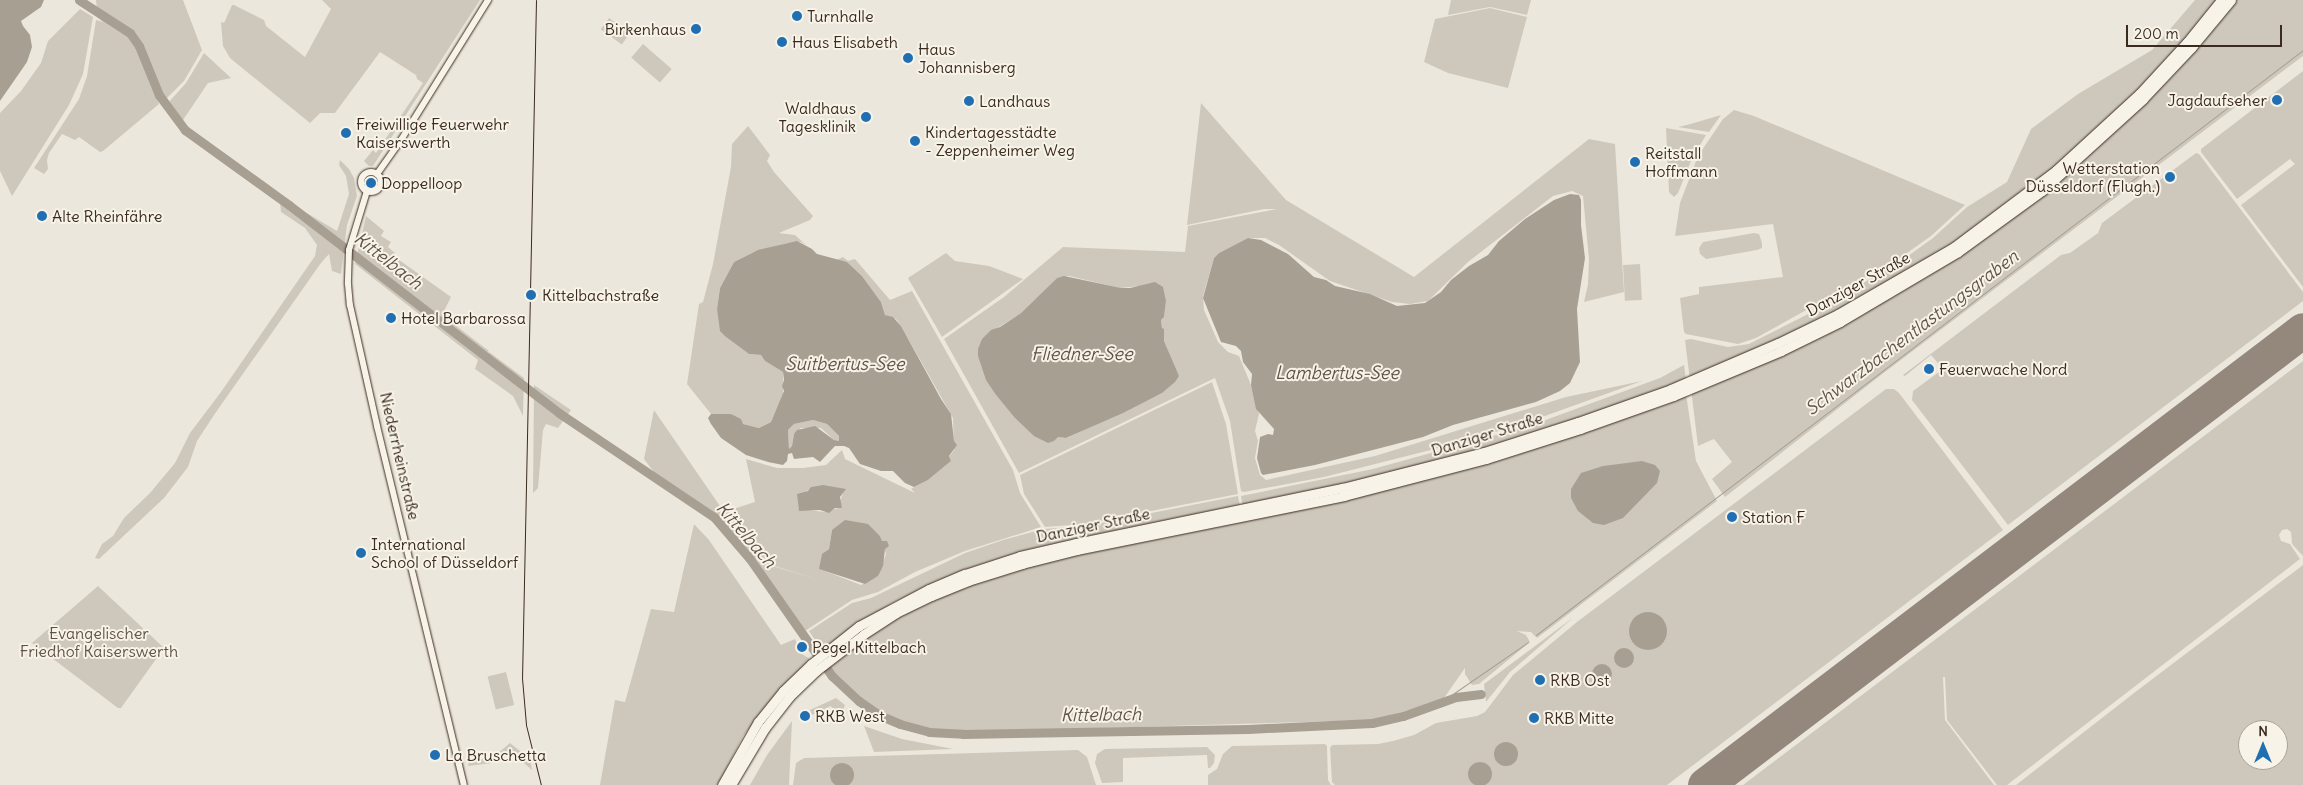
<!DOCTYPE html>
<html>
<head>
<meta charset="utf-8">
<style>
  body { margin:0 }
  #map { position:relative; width:2303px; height:785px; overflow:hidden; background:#ece7dc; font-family:Delius,sans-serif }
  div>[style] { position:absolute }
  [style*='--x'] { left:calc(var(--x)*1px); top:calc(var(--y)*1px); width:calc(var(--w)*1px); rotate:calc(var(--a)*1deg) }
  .green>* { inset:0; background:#cec8bc; transform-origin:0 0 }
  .water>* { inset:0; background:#a89f93 }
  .round { border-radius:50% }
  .stream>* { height:1px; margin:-0.5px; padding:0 0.5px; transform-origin:0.5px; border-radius:0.5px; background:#a89f93 }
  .river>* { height:9px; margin:-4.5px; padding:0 4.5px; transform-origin:4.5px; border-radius:4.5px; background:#a89f93 }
  .runway>* { height:35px; margin:-17.5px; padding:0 17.5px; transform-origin:17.5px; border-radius:17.5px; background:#94887d }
  .roads { filter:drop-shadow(0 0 1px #3b2a1e) drop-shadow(0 0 1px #3b2a1e) }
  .secondary>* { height:6px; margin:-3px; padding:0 3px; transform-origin:3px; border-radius:3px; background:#f7f3e8 }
  .secondary>.ring { margin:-3px; padding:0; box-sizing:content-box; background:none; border:6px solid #f7f3e8; border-radius:50% }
  .highway>* { height:9px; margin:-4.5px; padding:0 4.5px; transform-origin:4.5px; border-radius:4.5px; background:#f7f3e8 }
  .tram>* { height:1px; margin:-0.5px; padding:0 0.5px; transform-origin:0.5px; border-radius:0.5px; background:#3b2a1e }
  .dots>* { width:14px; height:14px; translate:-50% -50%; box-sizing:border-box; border:2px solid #f7f3e8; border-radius:50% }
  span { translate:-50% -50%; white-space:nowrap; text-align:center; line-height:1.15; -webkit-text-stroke:4px #f7f3e8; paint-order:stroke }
  .poi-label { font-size:16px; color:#3b2a1e }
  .left { translate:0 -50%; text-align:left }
  .right { translate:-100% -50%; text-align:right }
  .street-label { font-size:16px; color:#3b2a1e }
  .park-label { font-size:16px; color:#605246 }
  .water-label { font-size:18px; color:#615347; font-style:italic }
  .north { position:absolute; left:2238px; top:720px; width:50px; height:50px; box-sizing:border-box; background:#f7f3e8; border:1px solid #aca397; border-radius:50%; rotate:0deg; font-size:14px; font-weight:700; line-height:20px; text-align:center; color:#3b2a1e }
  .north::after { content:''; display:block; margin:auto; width:18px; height:22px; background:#1f6fb2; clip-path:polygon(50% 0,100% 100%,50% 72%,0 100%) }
  .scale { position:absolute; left:2126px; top:25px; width:156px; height:22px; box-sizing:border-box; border:2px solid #3b2a1e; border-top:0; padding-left:6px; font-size:15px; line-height:18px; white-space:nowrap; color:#3b2a1e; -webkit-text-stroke:4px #f7f3e8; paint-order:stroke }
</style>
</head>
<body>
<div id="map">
  <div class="green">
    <i style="clip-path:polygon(96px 0,183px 0,202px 50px,184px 81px,164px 101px,137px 39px,126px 26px,97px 10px)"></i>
    <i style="clip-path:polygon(322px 0,480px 0,373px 166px,369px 166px,364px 161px,373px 150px,376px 153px,423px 83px,417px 79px,416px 75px,380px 52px,335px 113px,320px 113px,310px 123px,230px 58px,223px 46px,221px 22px,224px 23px,232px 5px,234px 5px,264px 20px,266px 26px,305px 57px,331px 9px)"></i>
    <i style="clip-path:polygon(1451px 0,1531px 0,1527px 15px,1490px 7px,1448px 15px)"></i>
    <i style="clip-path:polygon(2195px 0,2303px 0,2303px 56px,1881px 375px,1725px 497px,1712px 479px,1732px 462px,1714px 439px,1698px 446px,1685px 340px,1691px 339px,1728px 347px,1749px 344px,1820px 308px,1901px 261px,1933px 238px,1967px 207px,2007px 182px,2031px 129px,2078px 94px,2152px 50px)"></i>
    <i style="clip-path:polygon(1490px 8px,1527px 17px,1508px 88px,1448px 73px,1424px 62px,1435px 19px)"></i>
    <i style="clip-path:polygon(80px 9px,93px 17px,83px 74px,69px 105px,12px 196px,0 171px,0 113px,21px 91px,41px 63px,48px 41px)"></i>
    <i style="clip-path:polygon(98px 14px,124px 29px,134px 40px,159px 104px,103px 151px,100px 152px,79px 137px,75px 140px,62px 134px,49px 153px,47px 160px,48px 169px,44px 174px,34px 168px,79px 99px,87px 76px,96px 20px,103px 22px,97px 17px)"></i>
    <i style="left:609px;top:18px;width:26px;height:14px;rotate:36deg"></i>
    <i style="left:643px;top:44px;width:38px;height:18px;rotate:41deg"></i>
    <i style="clip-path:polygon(204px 53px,231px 78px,208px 83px,181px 123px,167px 104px,186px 83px)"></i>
    <i style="clip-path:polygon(2303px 71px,2303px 287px,2241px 205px,2295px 164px,2290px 159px,2237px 199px,2201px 152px,2201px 149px)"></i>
    <i style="clip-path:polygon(evenodd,1201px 103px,1286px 200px,1414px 277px,1589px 139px,1615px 144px,1624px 292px,1584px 302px,1588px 284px,1589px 259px,1583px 196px,1572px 191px,1553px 196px,1468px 262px,1428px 301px,1410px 304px,1392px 302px,1330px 281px,1279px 245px,1265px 238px,1248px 238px,1219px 253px,1214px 258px,1203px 296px,1204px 310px,1218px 342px,1228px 352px,1239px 356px,1251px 385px,1259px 414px,1255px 431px,1258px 441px,1255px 458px,1260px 475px,1266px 480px,1375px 456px,1566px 397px,1642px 381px,1531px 421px,1466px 441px,1324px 477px,1244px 492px,1241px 491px,1230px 421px,1215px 378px,1019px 473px,944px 339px,1004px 297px,1063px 247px,1185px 252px,1188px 226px,1277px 209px,1264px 209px,1187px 225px,1201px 103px,1069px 276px,1120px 288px,1140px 286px,1166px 301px,1164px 317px,1161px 320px,1164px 341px,1169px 353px,1162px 393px,1067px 438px,1058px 437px,1014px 417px,996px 395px,985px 375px,994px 330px,1021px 313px,1057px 278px,1069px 276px)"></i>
    <i style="clip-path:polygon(1734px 110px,1754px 116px,1965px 205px,1931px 236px,1900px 258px,1756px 338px,1738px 344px,1686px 334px,1684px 332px,1680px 298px,1699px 294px,1699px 287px,1783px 277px,1773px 224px,1675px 236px,1680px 203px,1698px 156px,1723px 119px)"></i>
    <i style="clip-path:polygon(1721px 115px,1709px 132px,1678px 127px,1687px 125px)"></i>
    <i style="clip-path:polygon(748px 126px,770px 155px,767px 161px,774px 172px,813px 216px,810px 220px,779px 233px,795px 235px,807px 246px,801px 242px,788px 243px,752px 253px,734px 262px,720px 288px,717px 309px,726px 337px,749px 354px,761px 355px,765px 361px,783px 372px,783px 395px,771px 422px,759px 428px,743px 424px,731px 414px,711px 414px,687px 384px,699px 304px,703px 302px,713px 264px,731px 167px,732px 144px)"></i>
    <i style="clip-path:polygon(1666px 128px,1706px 135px,1691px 161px,1678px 193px,1674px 197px,1669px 192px)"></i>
    <i style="clip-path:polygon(2196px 153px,2199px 154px,2303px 292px,2303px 301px,2008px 525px,1912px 400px,1913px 391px,1943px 369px,1931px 355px,1905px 376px,1903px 375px,2061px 255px,2070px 253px,2098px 233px,2102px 223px)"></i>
    <i style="clip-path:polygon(340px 160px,349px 169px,354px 178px,357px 196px,347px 225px,341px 274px,332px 271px,329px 254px,321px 263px,214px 415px,197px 441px,188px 467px,164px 498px,99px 559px,95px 558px,102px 544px,113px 536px,124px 518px,150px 493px,175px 463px,190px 433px,221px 392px,315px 256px,317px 245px,305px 228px,281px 212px,280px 202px,295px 206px,337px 231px,349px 194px,346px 176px,339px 165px)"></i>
    <i style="clip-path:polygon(366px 216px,384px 231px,381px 236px,391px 242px,388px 247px,395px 253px,395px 257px,451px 297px,442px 315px,489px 351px,479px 360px,489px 352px,524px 378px,523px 416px,513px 396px,475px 369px,478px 360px,355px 264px)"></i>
    <i style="clip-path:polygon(1754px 233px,1759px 234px,1762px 243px,1762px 248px,1757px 250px,1706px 259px,1700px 254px,1699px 248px,1703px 242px)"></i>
    <i style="clip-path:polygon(946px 253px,955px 261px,989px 266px,1023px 279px,942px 337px,908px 278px)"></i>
    <i style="clip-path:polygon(evenodd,843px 257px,848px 261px,855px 259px,890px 300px,912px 291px,1013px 470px,1020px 493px,1041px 527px,965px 551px,915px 572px,878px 592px,852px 600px,802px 633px,752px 560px,820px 580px,751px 559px,716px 516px,657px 476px,644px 459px,654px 410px,724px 512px,755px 502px,746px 459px,777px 468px,803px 468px,826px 465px,842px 450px,845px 459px,915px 493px,911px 489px,914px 487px,928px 480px,951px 461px,949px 457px,954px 450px,953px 418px,901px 326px,896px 319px,885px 315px,881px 302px,862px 276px,847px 262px,836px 260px,843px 257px,824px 486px,838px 488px,843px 493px,840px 502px,842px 507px,825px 512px,807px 510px,806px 491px,824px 486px,843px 257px,870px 527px,880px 536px,886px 554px,878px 576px,861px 585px,820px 569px,825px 552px,829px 549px,832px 530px,870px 527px)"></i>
    <i style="left:1640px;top:264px;width:36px;height:17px;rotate:87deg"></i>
    <i style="clip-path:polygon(2303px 361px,2303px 556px,2292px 544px,2291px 532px,2287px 529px,2282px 530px,2279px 535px,2281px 541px,2290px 544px,2300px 559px,2007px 785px,1997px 785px,1947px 720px,1945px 677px,1943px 677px,1945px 720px,1994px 785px,1743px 785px)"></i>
    <i style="clip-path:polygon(1684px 365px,1686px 380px,1578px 420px,1413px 469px,1243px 507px,1241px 496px,1373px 469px,1532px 425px,1660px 378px)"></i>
    <i style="clip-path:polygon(1212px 382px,1226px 424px,1238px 494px,1085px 524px,1045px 527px,1024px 494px,1020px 475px)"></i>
    <i style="clip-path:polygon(534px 385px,571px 410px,558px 428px,546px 424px,543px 430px,538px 488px,533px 493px)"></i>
    <i style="clip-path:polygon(1886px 389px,1894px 389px,1899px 393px,2003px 530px,1667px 785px,1335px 785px,1332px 782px,1330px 748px,1332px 745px,1378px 744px,1393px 741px,1414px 735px,1436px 723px,1477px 716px,1485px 712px,1513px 675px,1577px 622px)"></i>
    <i style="clip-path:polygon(1686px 394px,1696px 461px,1717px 501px,1537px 638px,1531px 632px,1517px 631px,1526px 635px,1530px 642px,1479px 684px,1472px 685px,1465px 674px,1465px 668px,1444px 698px,1419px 707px,1374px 720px,962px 732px,929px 730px,901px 723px,879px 714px,846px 688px,828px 666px,840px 654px,898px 617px,969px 584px,1023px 567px,1078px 553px,1345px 500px,1488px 464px,1580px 434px)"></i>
    <i style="clip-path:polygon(813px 420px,827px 424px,839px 436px,839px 441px,834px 440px,821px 428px,801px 428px,794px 434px,792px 446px,789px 449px,788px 430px,794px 424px)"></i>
    <i style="clip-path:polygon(1238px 496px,1240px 507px,927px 586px,892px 603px,821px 649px,809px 631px,852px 603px,871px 598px,965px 553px,1003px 540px,1043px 529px,1085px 526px)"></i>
    <i style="clip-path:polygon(694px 524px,709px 540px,781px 645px,795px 639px,802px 654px,810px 659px,790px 679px,743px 736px,718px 785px,600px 785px,615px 700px,625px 702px,651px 609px,674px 612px)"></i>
    <i style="clip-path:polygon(evenodd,2303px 565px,2303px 785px,2016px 785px,2134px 693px,2303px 565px,2248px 730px,2278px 730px,2278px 760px,2248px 760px,2248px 730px)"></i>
    <i style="clip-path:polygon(98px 586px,164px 648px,121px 708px,118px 708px,32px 643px)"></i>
    <i style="clip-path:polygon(1574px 617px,1510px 672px,1486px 702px,1484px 684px)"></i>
    <i style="left:506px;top:672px;width:34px;height:19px;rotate:76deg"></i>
    <i style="clip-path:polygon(836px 698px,845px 705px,839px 720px,831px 706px,812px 715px,810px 710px)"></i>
    <i style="clip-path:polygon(792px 721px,789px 785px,750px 785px,767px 755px)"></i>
    <i style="clip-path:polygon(864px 726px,902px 739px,953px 749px,874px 752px)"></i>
    <i style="clip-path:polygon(510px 743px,530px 759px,532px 770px,511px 752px,492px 763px,468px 766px,469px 762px,496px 755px)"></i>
    <i style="clip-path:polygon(1325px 744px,1327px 746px,1328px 780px,1331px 785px,1208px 785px,1208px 775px,1217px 769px,1223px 754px,1232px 746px)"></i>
    <i style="clip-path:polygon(1207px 747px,1215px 755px,1214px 763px,1210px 768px,1208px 768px,1207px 755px,1123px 758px,1123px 782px,1102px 783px,1095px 763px,1097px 754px,1105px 749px)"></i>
    <i style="clip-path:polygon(1078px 750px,1087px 757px,1096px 785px,793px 785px,796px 763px,804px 758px)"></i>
  </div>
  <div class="water">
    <i style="clip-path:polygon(0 0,44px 0,41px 7px,21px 21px,23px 26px,30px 35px,32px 47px,27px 62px,0 101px)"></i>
    <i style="clip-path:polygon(1570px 194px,1579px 195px,1581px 200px,1581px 225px,1585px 258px,1577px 309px,1580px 362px,1570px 383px,1560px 391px,1536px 402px,1453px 425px,1423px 437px,1315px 465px,1263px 475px,1261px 473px,1257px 458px,1260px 437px,1268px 434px,1273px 435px,1274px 429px,1256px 409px,1251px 385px,1252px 374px,1243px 362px,1241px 351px,1236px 346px,1221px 342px,1203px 298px,1214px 258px,1219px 253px,1248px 238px,1261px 240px,1288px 254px,1314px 277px,1326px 280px,1335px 286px,1370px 294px,1397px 306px,1425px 303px,1441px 292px,1451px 280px,1469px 266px,1488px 255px,1499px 241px,1525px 219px,1554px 200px)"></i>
    <i style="clip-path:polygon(evenodd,797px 241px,812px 249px,817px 254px,847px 262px,862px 276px,881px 302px,885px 315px,893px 317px,901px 326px,941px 399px,951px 414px,954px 441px,957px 445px,949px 456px,951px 461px,928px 480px,914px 487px,905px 483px,893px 471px,881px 471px,860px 464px,849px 448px,844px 446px,835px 446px,820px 462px,813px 457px,794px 459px,792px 453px,788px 454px,787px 461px,783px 465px,768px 462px,746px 455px,721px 438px,711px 424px,708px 418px,711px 414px,731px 414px,741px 419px,743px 424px,759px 428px,771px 422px,784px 391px,782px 386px,784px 380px,783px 372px,765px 361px,761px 355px,749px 354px,726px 337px,720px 331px,717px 309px,720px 288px,734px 262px,758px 250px,797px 241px,813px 420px,827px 424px,839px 436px,839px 441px,834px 440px,815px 426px,797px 430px,794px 434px,792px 446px,789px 449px,788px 430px,794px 424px,813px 420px)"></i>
    <i style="clip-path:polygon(1064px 276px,1121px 288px,1130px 288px,1155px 282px,1163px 287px,1166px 301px,1164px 317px,1161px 320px,1162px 328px,1164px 329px,1164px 341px,1179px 376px,1175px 382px,1162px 393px,1123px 413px,1066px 438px,1058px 437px,1054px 441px,1048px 443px,1034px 436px,1014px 417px,996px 395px,986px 380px,978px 356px,978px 349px,982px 339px,991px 330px,1000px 327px,1021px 313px,1057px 278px)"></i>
    <i style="clip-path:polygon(1642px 461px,1655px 465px,1660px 471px,1657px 483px,1623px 518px,1604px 525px,1593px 523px,1578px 511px,1571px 498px,1571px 489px,1581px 473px,1603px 466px)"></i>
    <i style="clip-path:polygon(823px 485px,846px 489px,840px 497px,842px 508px,835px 508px,829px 513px,820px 510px,799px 511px,797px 494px,808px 491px,811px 487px)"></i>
    <i style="clip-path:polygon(845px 520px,868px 524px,880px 536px,882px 541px,887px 541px,889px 546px,885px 549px,883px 566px,878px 576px,865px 584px,819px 569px,822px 554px,829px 549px,832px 530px)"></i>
    <i class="round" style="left:1629px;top:612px;width:38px;height:38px"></i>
    <i class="round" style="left:1614px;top:648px;width:20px;height:20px"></i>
    <i class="round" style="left:1592px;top:664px;width:20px;height:20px"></i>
    <i class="round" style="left:1494px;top:742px;width:24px;height:24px"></i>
    <i class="round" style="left:1468px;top:762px;width:24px;height:24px"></i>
    <i class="round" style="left:830px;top:763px;width:24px;height:24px"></i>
  </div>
  <div class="stream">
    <i style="--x:1536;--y:635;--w:965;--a:-37.33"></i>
    <i style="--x:1444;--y:700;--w:102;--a:-34.6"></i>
  </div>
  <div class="river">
    <i style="--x:79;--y:0;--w:61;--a:32.9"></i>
    <i style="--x:130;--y:33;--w:16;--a:55"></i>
    <i style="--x:139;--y:46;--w:53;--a:67.8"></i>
    <i style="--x:159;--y:95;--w:44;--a:53.4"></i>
    <i style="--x:185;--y:130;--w:128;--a:35.8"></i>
    <i style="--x:289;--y:205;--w:341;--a:37.6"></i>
    <i style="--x:559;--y:413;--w:187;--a:33.9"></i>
    <i style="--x:714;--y:517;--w:55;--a:49.4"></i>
    <i style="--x:750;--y:559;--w:143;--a:55"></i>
    <i style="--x:832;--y:676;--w:37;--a:43"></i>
    <i style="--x:859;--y:701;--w:24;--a:35"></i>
    <i style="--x:879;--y:715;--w:23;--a:23"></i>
    <i style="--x:900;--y:724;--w:30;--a:15"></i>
    <i style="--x:929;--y:732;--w:34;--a:3"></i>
    <i style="--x:963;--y:734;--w:285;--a:-1"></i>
    <i style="--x:1248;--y:729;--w:124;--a:-2.8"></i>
    <i style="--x:1372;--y:723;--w:32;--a:-13"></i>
    <i style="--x:1403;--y:716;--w:56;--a:-19.7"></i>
    <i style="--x:1456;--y:697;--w:25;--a:-7"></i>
  </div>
  <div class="runway">
    <i style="--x:1705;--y:785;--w:751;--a:-37.27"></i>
  </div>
  <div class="roads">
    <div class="secondary">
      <i class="ring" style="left:361px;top:172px;width:14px;height:14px"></i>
      <i style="--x:377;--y:174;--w:42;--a:-54.8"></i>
      <i style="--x:401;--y:140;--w:165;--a:-58.1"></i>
      <i style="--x:367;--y:191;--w:62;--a:107"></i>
      <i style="--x:349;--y:250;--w:34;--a:92"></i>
      <i style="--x:348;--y:284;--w:21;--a:85"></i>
      <i style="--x:350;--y:305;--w:124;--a:77.4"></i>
      <i style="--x:377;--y:426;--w:369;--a:76.4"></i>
    </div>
    <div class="highway">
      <i style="--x:722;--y:785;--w:73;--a:-60.3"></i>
      <i style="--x:758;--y:722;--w:40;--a:-51"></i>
      <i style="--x:783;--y:691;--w:39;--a:-44"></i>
      <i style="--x:811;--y:664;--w:61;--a:-38.4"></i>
      <i style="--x:859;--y:626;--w:79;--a:-27.9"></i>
      <i style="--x:929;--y:589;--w:39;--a:-23"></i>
      <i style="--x:965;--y:574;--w:58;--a:-18.1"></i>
      <i style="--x:1020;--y:556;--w:57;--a:-13.1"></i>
      <i style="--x:1076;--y:543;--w:272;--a:-11.7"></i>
      <i style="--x:1342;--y:488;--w:146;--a:-14.2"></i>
      <i style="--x:1484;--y:452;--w:99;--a:-17.7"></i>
      <i style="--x:1578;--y:422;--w:99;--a:-19.5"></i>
      <i style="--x:1671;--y:389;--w:116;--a:-23.3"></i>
      <i style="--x:1778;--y:343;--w:67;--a:-25.8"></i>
      <i style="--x:1838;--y:314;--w:134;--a:-30"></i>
      <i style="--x:1954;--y:247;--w:128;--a:-37"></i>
      <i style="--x:2056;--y:170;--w:113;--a:-42.5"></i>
      <i style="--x:2139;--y:94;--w:71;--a:-47.3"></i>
      <i style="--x:2187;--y:42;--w:54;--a:-51"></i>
      <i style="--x:731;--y:785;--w:66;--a:-59.2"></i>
      <i style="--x:765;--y:728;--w:39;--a:-52"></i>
      <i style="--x:789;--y:697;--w:37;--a:-44"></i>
      <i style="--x:816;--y:671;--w:61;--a:-37.6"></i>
      <i style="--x:864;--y:634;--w:38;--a:-33"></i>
      <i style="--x:896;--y:613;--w:39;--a:-26"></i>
      <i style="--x:931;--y:596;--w:40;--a:-22"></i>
      <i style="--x:968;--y:581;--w:57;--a:-17.5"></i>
      <i style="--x:1022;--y:564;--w:57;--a:-14.3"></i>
      <i style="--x:1077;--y:550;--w:272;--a:-11.4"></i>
      <i style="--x:1344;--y:496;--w:147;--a:-14.6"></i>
      <i style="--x:1486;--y:459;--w:99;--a:-17.7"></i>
      <i style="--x:1580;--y:429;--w:99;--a:-19.5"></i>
      <i style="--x:1673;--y:396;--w:117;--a:-22.6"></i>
      <i style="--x:1781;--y:351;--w:66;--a:-26.2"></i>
      <i style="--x:1840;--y:322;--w:137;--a:-30.7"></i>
      <i style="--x:1958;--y:252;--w:104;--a:-36"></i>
      <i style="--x:2042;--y:191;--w:137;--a:-42.3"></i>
      <i style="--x:2143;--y:99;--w:71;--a:-46.7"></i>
      <i style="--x:2192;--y:47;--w:61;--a:-50.3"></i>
    </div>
  </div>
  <div class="tram">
    <i style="--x:536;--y:0;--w:678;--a:91.18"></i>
    <i style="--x:522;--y:678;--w:47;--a:85.1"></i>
    <i style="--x:526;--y:725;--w:62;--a:76"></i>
  </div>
  <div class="dots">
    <i style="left:797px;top:16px;background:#1f6fb2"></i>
    <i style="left:696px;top:29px;background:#1f6fb2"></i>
    <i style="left:782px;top:42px;background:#1f6fb2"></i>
    <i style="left:908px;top:58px;background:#1f6fb2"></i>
    <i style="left:2277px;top:100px;background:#1f6fb2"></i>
    <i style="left:969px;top:101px;background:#1f6fb2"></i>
    <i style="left:866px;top:117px;background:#1f6fb2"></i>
    <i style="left:346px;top:133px;background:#1f6fb2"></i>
    <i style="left:915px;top:141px;background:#1f6fb2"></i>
    <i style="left:1635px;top:162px;background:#1f6fb2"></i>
    <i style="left:2170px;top:177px;background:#1f6fb2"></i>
    <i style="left:371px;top:183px;background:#1f6fb2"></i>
    <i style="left:42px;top:216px;background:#1f6fb2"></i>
    <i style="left:531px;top:295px;background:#1f6fb2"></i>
    <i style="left:391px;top:318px;background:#1f6fb2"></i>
    <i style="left:1929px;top:369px;background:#1f6fb2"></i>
    <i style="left:1732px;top:517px;background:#1f6fb2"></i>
    <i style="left:361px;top:553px;background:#1f6fb2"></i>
    <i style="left:802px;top:647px;background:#1f6fb2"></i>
    <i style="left:1540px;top:680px;background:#1f6fb2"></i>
    <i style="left:805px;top:716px;background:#1f6fb2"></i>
    <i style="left:1534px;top:718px;background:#1f6fb2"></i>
    <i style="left:435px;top:755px;background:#1f6fb2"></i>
  </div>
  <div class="poi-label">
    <span class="left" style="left:807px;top:16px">Turnhalle</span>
    <span class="right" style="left:686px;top:29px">Birkenhaus</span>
    <span class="left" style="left:792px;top:42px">Haus Elisabeth</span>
    <span class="left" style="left:918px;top:58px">Haus<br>Johannisberg</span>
    <span class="right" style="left:2267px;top:100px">Jagdaufseher</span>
    <span class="left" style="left:979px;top:101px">Landhaus</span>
    <span class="right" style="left:856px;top:117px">Waldhaus<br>Tagesklinik</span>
    <span class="left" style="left:356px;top:133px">Freiwillige Feuerwehr<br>Kaiserswerth</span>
    <span class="left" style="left:925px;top:141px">Kindertagesstädte<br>- Zeppenheimer Weg</span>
    <span class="left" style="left:1645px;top:162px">Reitstall<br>Hoffmann</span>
    <span class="right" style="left:2160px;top:177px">Wetterstation<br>Düsseldorf (Flugh.)</span>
    <span class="left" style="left:381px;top:183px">Doppelloop</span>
    <span class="left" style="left:52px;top:216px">Alte Rheinfähre</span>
    <span class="left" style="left:542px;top:295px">Kittelbachstraße</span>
    <span class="left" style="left:401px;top:318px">Hotel Barbarossa</span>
    <span class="left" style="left:1939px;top:369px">Feuerwache Nord</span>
    <span class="left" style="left:1742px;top:517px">Station F</span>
    <span class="left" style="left:371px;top:553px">International<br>School of Düsseldorf</span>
    <span class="left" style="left:812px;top:647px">Pegel Kittelbach</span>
    <span class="left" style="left:1550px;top:680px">RKB Ost</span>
    <span class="left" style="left:815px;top:716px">RKB West</span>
    <span class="left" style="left:1544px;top:718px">RKB Mitte</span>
    <span class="left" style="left:445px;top:755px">La Bruschetta</span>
  </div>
  <div class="street-label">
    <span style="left:1858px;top:284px;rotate:-29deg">Danziger Straße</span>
    <span style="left:1487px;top:434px;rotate:-17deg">Danziger Straße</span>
    <span style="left:400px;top:456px;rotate:77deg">Niederrheinstraße</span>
    <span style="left:1093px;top:525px;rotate:-12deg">Danziger Straße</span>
  </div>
  <div class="park-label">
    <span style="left:99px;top:642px">Evangelischer<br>Friedhof Kaiserswerth</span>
  </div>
  <div class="water-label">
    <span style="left:388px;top:261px;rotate:38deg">Kittelbach</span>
    <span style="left:1912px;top:333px;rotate:-37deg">Schwarzbachentlastungsgraben</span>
    <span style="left:1082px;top:354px">Fliedner-See</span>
    <span style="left:845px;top:364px">Suitbertus-See</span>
    <span style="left:1337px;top:373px">Lambertus-See</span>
    <span style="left:746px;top:535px;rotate:49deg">Kittelbach</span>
    <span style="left:1101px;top:715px;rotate:-1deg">Kittelbach</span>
  </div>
  <div class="north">N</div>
  <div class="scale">200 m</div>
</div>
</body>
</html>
